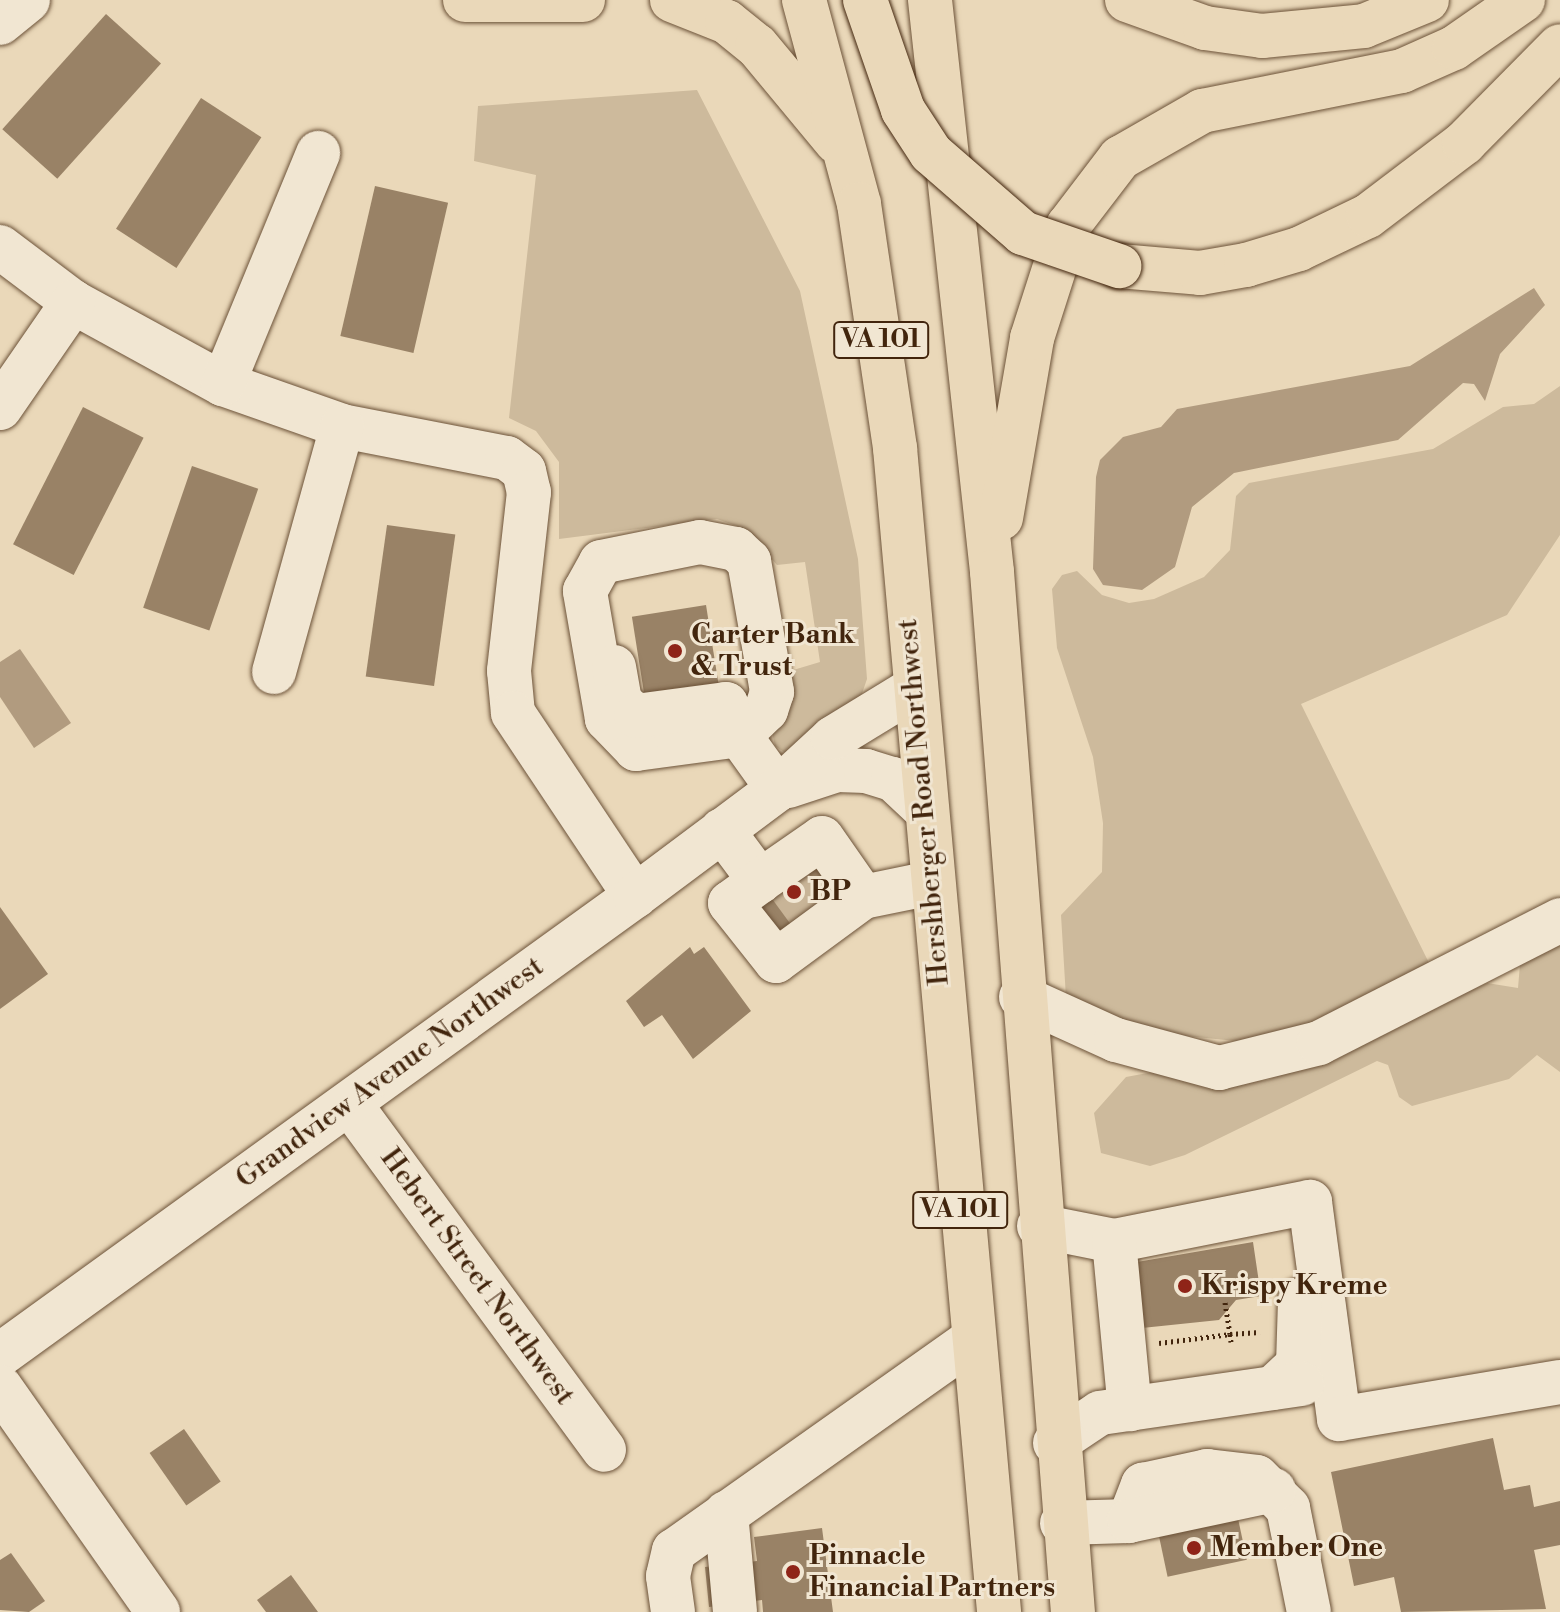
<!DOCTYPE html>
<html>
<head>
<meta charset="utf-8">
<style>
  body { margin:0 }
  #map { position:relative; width:1560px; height:1612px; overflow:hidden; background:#ead8b9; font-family:"Libre Bodoni",serif }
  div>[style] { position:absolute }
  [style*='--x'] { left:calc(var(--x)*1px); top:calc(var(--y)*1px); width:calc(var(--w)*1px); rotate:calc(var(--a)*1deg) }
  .green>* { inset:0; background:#cdba9c }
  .water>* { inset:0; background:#b19b7f }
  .building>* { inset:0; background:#998266; transform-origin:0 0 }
  .minor-tunnel>* { height:44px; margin-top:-22px; transform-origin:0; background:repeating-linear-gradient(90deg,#c8b497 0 44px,transparent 0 66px) }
  .path>* { height:5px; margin-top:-2.5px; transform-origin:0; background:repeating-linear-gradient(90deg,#42250d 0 2px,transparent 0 6px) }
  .roads { filter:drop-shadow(0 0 2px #6c5238) drop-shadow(0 0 2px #6c5238) }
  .minor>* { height:44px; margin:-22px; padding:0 22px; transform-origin:22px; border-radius:22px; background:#f1e6d2 }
  .major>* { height:44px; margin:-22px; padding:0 22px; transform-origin:22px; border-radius:22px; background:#ead8b9 }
  .bridges { filter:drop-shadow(0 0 2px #42250d) drop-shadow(0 0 2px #42250d) }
  .major-bridge>* { height:44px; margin:-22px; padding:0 22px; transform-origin:22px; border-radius:22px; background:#ead8b9 }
  .dots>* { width:22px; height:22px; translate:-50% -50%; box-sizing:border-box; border:4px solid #f1e6d2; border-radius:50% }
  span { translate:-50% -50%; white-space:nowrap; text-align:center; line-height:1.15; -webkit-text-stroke:6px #f1e6d2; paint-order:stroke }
  .shield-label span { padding:2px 6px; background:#f1e6d2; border:2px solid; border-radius:6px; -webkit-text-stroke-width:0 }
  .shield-label { font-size:26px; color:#42250d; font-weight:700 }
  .poi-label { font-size:28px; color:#42250d; font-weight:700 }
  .left { translate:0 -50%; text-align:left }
  .street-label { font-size:28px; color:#42250d }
</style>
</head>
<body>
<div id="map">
  <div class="green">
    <i style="clip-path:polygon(697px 90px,800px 291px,858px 559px,867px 679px,857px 708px,787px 754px,775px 746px,772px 732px,790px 671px,820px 662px,805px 562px,777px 565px,745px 529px,717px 519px,559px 539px,559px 462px,536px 431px,509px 418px,536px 175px,474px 161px,478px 106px)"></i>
    <i style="clip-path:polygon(1560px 386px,1560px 535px,1507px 615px,1301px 704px,1432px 969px,1298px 1033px,1246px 1042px,1146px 1032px,1066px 998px,1061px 915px,1102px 872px,1103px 823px,1093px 757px,1057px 648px,1052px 589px,1062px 575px,1077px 571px,1102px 595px,1129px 603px,1154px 599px,1204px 577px,1230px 550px,1236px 496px,1249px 483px,1433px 449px,1503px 407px,1534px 404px)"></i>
    <i style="clip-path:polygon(1560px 944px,1560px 1072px,1537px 1055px,1509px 1079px,1412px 1106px,1399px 1097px,1388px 1065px,1377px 1061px,1185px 1155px,1150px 1166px,1101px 1153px,1094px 1113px,1126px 1077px,1153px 1072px,1215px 1086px,1268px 1080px,1487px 983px,1518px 988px,1520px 964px)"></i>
  </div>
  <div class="water">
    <i style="clip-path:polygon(1534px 288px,1545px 305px,1500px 354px,1485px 401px,1474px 384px,1463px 383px,1398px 440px,1234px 473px,1192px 507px,1175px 567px,1142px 590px,1103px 585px,1093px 569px,1096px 477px,1100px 460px,1123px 437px,1161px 427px,1177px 409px,1410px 366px)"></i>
    <i style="clip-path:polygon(20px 649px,71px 723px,34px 748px,0 697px,0 662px)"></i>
  </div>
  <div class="building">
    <i style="left:106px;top:14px;width:74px;height:155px;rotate:42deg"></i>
    <i style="left:201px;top:98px;width:72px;height:156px;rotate:33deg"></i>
    <i style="left:375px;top:186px;width:75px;height:154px;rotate:13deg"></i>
    <i style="left:83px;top:407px;width:68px;height:154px;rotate:27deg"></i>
    <i style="left:192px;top:466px;width:70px;height:150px;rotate:19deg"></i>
    <i style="left:387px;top:525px;width:69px;height:153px;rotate:8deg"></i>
    <i style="left:706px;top:605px;width:86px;height:75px;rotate:81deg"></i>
    <i style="left:821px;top:863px;width:38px;height:80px;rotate:55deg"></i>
    <i style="clip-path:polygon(0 907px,48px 974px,0 1009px)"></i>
    <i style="clip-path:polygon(690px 947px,694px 954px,704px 947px,751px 1011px,693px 1059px,662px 1015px,644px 1027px,626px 1001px)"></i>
    <i style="clip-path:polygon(1253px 1242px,1261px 1296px,1236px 1300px,1219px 1320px,1142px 1328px,1137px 1262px)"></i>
    <i style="left:184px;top:1429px;width:64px;height:42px;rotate:55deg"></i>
    <i style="clip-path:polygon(1493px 1438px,1504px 1490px,1530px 1485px,1534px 1507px,1560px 1501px,1560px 1545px,1534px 1550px,1546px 1609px,1401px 1612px,1394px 1577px,1354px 1586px,1331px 1472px)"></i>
    <i style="left:1236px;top:1509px;width:52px;height:81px;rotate:78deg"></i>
    <i style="clip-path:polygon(822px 1528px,833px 1612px,763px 1612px,762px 1600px,709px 1607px,705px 1567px,757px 1561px,754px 1537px)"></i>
    <i style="clip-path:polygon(11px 1553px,45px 1601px,29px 1612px,0 1610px,0 1560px)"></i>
    <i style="clip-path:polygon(291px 1575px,318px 1612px,266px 1612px,257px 1600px)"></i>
  </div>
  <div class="minor-tunnel">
    <i style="--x:790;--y:886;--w:37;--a:54"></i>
  </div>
  <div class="path">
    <i style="--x:1231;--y:1342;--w:8;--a:-97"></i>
    <i style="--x:1230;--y:1334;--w:30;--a:-4"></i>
    <i style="--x:1159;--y:1343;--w:72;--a:-7.2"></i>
    <i style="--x:1230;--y:1334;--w:32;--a:-99"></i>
  </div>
  <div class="roads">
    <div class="minor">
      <i style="--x:0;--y:23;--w:36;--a:-39"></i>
      <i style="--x:0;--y:247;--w:91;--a:37"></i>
      <i style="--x:73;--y:302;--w:171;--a:28.7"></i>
      <i style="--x:223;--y:384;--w:126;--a:19.4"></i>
      <i style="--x:342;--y:426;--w:168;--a:11"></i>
      <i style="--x:507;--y:458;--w:21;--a:37"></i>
      <i style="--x:524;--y:471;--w:22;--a:77"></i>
      <i style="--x:529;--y:492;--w:180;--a:96.4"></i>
      <i style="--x:509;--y:671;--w:42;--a:84.6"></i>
      <i style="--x:513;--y:713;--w:220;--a:56.3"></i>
      <i style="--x:223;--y:384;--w:250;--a:-67.6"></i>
      <i style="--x:0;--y:408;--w:129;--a:-55.4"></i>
      <i style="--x:700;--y:542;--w:37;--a:11"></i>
      <i style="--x:736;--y:549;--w:18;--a:43"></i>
      <i style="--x:749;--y:561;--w:133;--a:80"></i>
      <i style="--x:772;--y:692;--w:19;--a:108"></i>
      <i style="--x:766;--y:710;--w:36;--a:136"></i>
      <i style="--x:740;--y:735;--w:105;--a:172.3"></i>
      <i style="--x:636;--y:749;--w:42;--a:-134"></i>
      <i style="--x:607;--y:719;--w:130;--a:-99.8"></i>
      <i style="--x:585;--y:591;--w:33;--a:-61"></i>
      <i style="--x:601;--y:562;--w:101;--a:-11.4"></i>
      <i style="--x:614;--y:667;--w:36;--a:80"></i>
      <i style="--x:620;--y:702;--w:21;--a:41"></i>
      <i style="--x:636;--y:716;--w:91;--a:-7.6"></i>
      <i style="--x:726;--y:704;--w:22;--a:74"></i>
      <i style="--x:732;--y:725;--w:79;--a:54.3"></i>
      <i style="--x:274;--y:672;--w:255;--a:-74.5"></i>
      <i style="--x:788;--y:786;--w:52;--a:-18.1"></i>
      <i style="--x:837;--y:770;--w:29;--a:2"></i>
      <i style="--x:866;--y:771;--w:28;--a:17"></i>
      <i style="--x:893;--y:779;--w:42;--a:43.1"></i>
      <i style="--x:722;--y:830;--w:64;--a:53.3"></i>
      <i style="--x:760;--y:881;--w:75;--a:-34.7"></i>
      <i style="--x:822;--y:838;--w:72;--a:55.2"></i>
      <i style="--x:863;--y:897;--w:108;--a:143.7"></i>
      <i style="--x:776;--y:961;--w:74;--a:-128.4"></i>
      <i style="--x:730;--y:903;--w:37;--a:-36"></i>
      <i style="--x:863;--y:897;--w:69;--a:-11.6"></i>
      <i style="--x:1021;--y:997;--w:104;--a:24.4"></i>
      <i style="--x:1116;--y:1040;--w:107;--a:15.2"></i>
      <i style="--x:1219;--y:1068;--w:103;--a:-14"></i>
      <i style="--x:1319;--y:1043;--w:271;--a:-27"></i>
      <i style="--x:350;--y:1104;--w:429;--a:53.7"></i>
      <i style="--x:1039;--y:1226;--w:76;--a:11.3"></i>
      <i style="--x:1114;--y:1241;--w:200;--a:-11.3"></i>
      <i style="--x:1310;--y:1202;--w:219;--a:82.4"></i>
      <i style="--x:1339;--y:1419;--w:224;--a:-9.5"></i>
      <i style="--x:1114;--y:1241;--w:169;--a:84.6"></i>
      <i style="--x:0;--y:1355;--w:784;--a:-35.86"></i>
      <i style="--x:635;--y:896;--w:179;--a:-36.8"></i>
      <i style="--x:778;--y:789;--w:75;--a:-42.8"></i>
      <i style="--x:833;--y:738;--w:96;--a:-31.4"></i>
      <i style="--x:0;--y:1387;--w:275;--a:54.9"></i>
      <i style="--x:1273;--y:1388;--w:34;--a:-43"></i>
      <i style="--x:1298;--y:1365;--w:65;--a:-88.2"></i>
      <i style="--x:1055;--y:1443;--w:54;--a:-33.7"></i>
      <i style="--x:1100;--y:1413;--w:204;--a:-8.2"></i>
      <i style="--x:726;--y:1513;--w:99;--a:84.8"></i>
      <i style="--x:1129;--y:1521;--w:39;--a:-69"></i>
      <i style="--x:1143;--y:1485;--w:66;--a:-12.3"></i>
      <i style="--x:1207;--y:1471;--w:50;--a:6.8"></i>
      <i style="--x:1257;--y:1477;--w:44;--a:45"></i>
      <i style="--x:1288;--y:1508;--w:106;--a:78.6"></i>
      <i style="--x:1062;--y:1523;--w:67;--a:-1.7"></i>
      <i style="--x:1129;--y:1521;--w:148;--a:-12.1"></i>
      <i style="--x:673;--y:1612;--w:36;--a:-98"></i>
      <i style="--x:668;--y:1576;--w:26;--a:-77"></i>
      <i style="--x:674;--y:1551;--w:365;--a:-35.3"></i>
    </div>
    <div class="major">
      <i style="--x:465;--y:0;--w:118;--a:0"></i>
      <i style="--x:672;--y:0;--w:59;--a:21.8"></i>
      <i style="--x:727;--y:22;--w:38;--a:39"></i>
      <i style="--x:757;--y:46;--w:124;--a:50.3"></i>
      <i style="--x:804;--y:0;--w:211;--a:74.9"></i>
      <i style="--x:859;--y:204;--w:247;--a:81.6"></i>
      <i style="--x:895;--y:448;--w:1169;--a:84.89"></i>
      <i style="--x:930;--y:0;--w:575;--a:83.81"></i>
      <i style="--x:992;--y:572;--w:1043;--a:85.55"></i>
      <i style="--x:1127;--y:0;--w:83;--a:19.7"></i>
      <i style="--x:1205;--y:28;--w:58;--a:8"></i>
      <i style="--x:1262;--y:36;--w:102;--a:-5.6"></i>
      <i style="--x:1364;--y:26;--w:68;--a:-22.4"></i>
      <i style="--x:1119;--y:266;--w:81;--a:4.9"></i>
      <i style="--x:1200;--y:273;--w:47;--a:-9.9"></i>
      <i style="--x:1246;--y:265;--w:55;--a:-16.8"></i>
      <i style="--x:1299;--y:249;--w:76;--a:-25.6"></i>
      <i style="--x:1368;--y:216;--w:121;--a:-37.2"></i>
      <i style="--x:1464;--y:143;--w:136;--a:-45.3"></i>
      <i style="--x:1001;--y:518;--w:183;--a:-80.2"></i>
      <i style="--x:1032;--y:338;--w:118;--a:-72.2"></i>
      <i style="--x:1068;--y:226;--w:86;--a:-52.6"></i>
      <i style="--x:1120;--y:158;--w:95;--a:-29.8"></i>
      <i style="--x:1202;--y:111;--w:204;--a:-11.3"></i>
      <i style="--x:1402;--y:71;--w:57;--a:-23.9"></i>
      <i style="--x:1454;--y:48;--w:84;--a:-34.8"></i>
    </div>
  </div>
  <div class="bridges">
    <div class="major-bridge">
      <i style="--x:865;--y:0;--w:116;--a:70.9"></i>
      <i style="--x:903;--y:110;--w:51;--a:56.9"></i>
      <i style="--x:931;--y:153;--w:122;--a:41"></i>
      <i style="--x:1023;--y:233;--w:102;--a:19"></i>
    </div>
  </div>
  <div class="dots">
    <i style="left:675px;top:651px;background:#8f2418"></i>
    <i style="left:794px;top:892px;background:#8f2418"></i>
    <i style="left:1185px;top:1286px;background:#8f2418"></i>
    <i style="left:1194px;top:1548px;background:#8f2418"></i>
    <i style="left:793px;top:1572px;background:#8f2418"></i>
  </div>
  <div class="shield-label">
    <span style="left:881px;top:340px">VA 101</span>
    <span style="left:960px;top:1210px">VA 101</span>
  </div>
  <div class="poi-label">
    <span class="left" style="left:691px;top:651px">Carter Bank<br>&amp; Trust</span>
    <span class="left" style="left:810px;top:892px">BP</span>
    <span class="left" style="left:1201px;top:1286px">Krispy Kreme</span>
    <span class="left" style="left:1210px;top:1548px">Member One</span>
    <span class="left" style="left:809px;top:1572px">Pinnacle<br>Financial Partners</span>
  </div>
  <div class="street-label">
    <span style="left:924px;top:802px;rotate:-95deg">Hershberger Road Northwest</span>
    <span style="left:390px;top:1073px;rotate:-36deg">Grandview Avenue Northwest</span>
    <span style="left:477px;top:1277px;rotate:54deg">Hebert Street Northwest</span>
  </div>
</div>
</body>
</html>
